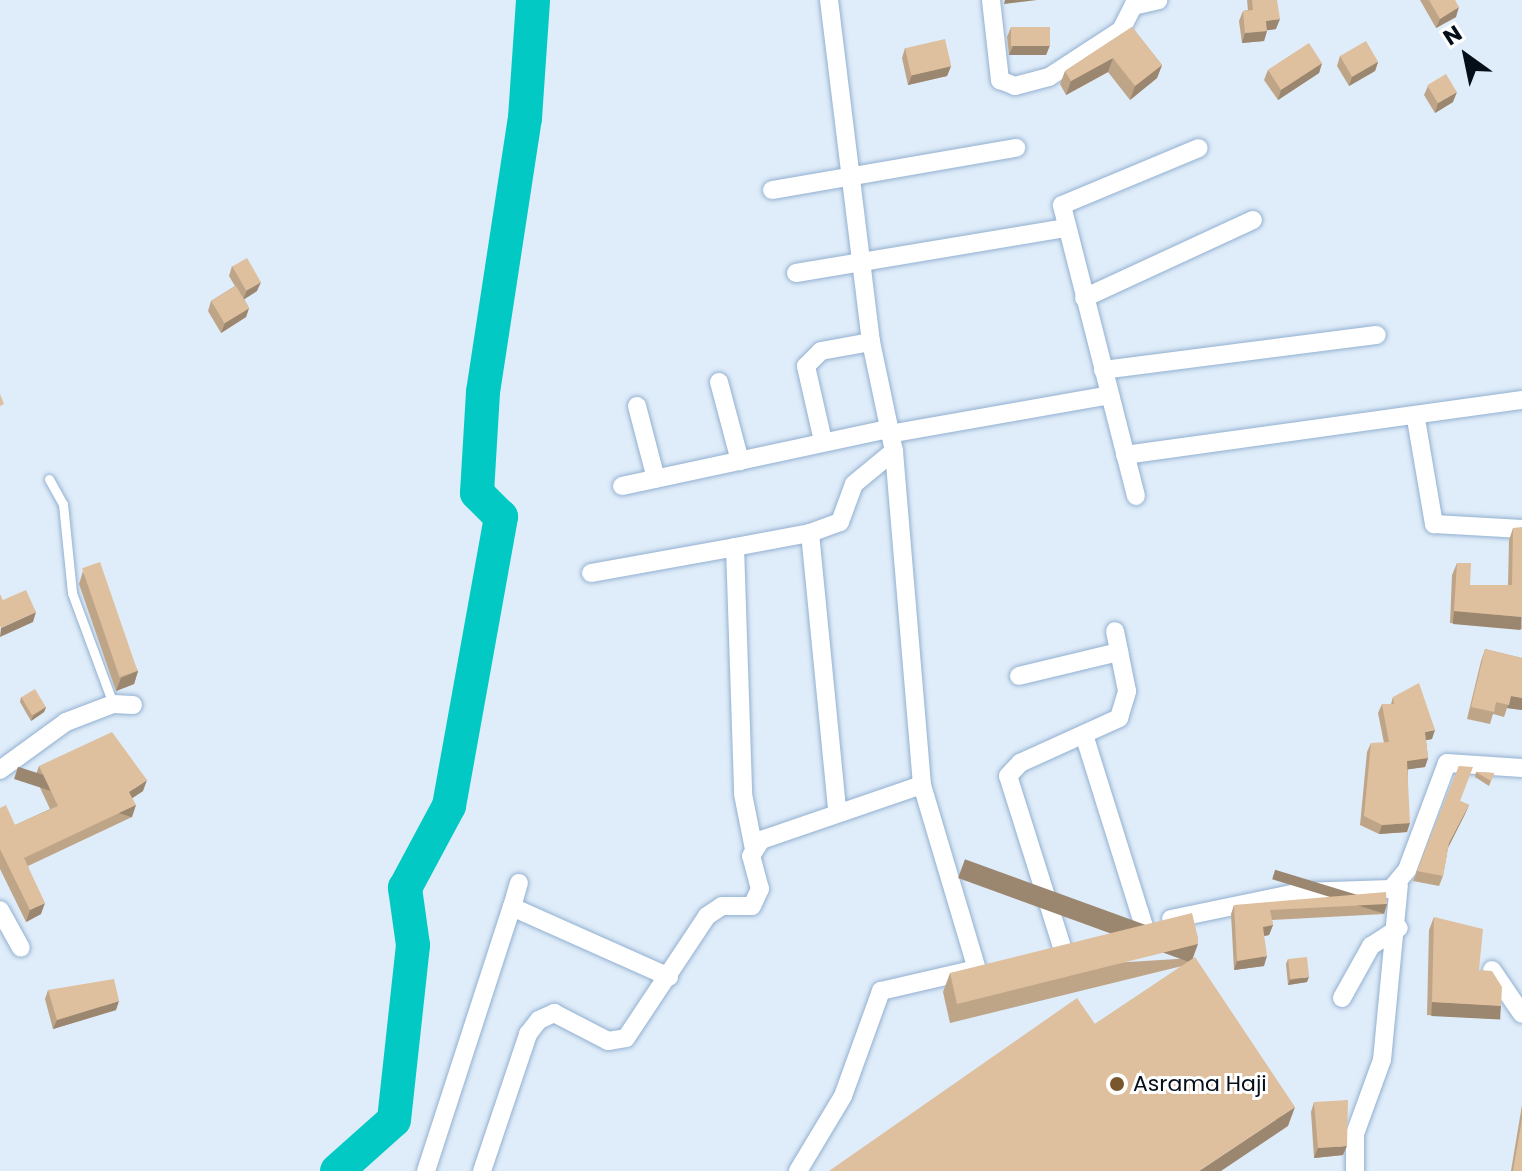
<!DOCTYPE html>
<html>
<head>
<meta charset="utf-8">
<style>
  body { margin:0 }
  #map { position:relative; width:1522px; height:1171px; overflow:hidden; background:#dfecf9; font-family:Poppins,sans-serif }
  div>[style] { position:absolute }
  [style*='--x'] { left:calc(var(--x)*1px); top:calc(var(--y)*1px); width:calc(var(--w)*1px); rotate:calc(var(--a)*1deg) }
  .river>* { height:34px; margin:-17px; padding:0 17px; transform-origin:17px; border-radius:17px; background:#02c9c3 }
  .roads { filter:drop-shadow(0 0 2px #92b0d0) drop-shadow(0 0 2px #92b0d0) }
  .service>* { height:9px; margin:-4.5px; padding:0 4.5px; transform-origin:4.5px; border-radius:4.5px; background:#fff }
  .minor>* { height:18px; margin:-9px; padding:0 9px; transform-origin:9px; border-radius:9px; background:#fff }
  .wall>* { inset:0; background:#bfa588 }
  .shaded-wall>* { inset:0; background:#9b866f; transform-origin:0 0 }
  .building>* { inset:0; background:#dec09e; transform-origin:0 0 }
  .dots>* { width:22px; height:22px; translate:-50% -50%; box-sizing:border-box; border:4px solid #fff; border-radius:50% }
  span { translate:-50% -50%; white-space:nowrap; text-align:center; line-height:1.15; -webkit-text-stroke:6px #fff; paint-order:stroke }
  .poi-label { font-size:22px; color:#050f1a }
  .left { translate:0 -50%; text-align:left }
  .north { position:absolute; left:1426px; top:16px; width:80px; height:80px; -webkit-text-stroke:6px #fff; paint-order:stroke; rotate:327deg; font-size:22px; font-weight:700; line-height:32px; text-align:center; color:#050f1a }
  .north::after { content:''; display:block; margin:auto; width:28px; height:36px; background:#050f1a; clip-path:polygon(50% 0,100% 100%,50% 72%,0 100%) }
</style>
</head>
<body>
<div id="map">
  <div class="river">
    <i style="--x:337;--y:1171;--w:76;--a:-41.8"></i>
    <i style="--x:394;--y:1120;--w:176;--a:-83.8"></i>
    <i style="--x:413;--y:945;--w:58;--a:-98"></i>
    <i style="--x:405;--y:888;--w:93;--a:-61.8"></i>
    <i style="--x:449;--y:806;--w:294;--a:-79.8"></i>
    <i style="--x:501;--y:517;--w:34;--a:-135"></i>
    <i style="--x:477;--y:493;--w:101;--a:-86.6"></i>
    <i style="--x:483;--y:392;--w:277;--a:-81.3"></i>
    <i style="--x:525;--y:118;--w:118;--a:-86.1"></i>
  </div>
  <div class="roads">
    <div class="service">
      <i style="--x:49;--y:479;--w:29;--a:61"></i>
      <i style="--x:63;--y:504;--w:89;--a:84.2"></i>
      <i style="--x:72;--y:593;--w:118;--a:69.7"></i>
    </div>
    <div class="minor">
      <i style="--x:991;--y:0;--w:81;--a:83.6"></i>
      <i style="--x:1000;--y:80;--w:16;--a:22"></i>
      <i style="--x:1015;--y:86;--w:35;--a:-15"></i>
      <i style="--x:1049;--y:77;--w:86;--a:-33.1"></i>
      <i style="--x:1121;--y:30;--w:27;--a:-63"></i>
      <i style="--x:1133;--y:6;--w:26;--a:-13"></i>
      <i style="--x:772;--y:190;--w:248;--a:-9.8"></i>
      <i style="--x:796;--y:273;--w:274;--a:-9.5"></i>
      <i style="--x:1084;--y:298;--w:186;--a:-24.8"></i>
      <i style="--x:1103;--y:370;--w:276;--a:-7.3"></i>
      <i style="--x:719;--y:382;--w:82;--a:75.1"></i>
      <i style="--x:637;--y:406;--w:75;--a:75.4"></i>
      <i style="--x:1416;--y:419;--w:107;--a:80.3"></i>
      <i style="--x:1434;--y:524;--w:88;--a:3.3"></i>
      <i style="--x:889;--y:434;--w:224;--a:-10"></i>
      <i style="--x:823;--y:441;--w:77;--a:-102.8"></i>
      <i style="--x:806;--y:366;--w:21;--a:-45"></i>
      <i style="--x:821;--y:351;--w:51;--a:-10.2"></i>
      <i style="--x:1125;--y:455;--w:401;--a:-7.9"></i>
      <i style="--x:622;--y:486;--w:272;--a:-12.1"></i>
      <i style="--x:1136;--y:496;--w:300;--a:-104.3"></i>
      <i style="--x:1062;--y:205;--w:148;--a:-22.6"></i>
      <i style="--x:810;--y:533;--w:32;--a:-20"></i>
      <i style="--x:840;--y:522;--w:40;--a:-69.8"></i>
      <i style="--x:854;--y:484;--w:52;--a:-39.5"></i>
      <i style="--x:735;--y:547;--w:76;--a:-10.6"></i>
      <i style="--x:810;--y:533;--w:278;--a:84.4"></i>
      <i style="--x:591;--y:573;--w:146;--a:-10.2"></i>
      <i style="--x:735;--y:547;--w:247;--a:88.1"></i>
      <i style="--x:743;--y:794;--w:56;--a:78.7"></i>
      <i style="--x:1019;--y:676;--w:103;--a:-13.5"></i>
      <i style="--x:1085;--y:738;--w:197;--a:72.6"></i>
      <i style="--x:0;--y:770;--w:82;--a:-36"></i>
      <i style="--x:66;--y:722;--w:50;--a:-21"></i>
      <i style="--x:113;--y:704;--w:20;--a:3"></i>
      <i style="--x:922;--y:785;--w:192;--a:73.4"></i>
      <i style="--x:512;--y:907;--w:25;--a:-74"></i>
      <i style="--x:0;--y:910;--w:43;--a:61.1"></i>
      <i style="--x:1171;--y:919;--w:133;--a:-11.7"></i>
      <i style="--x:1301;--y:892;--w:90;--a:-1.9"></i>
      <i style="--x:1391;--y:889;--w:25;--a:-50"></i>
      <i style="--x:1407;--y:870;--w:114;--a:-69.5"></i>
      <i style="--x:1447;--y:763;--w:75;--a:3.8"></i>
      <i style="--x:1062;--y:947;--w:179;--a:-107.5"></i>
      <i style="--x:1008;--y:776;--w:18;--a:-47"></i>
      <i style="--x:1020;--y:763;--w:109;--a:-24.4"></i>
      <i style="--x:1119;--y:718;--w:28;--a:-73"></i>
      <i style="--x:1127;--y:691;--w:61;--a:-101.3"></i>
      <i style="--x:1492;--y:970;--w:53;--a:55.7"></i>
      <i style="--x:1342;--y:998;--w:60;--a:-60.9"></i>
      <i style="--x:1371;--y:946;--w:33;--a:-33"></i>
      <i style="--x:426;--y:1171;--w:278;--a:-72"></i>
      <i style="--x:512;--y:907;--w:172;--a:24"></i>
      <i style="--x:482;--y:1171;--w:145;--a:-71.4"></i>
      <i style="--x:528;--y:1034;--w:18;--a:-52"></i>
      <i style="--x:539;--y:1020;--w:17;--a:-25"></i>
      <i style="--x:554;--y:1013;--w:61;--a:27.4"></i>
      <i style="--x:608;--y:1041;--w:18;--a:-9"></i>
      <i style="--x:626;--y:1038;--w:146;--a:-56.4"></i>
      <i style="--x:707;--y:916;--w:18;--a:-34"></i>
      <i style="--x:722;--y:906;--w:30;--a:0"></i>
      <i style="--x:752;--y:906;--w:19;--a:-65"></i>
      <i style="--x:760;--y:889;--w:34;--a:-105"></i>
      <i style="--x:751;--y:856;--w:19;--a:-58"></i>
      <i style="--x:761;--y:840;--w:170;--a:-18.9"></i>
      <i style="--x:922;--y:785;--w:335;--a:-94.8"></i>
      <i style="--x:894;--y:451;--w:111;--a:-101.9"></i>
      <i style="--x:871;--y:342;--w:345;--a:-97"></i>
      <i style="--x:798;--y:1171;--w:87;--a:-59"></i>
      <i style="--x:843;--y:1096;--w:112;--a:-70.1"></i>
      <i style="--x:881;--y:991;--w:93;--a:-13"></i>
      <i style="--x:1355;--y:1171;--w:37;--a:-90"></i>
      <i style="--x:1355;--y:1134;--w:79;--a:-70"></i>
      <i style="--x:1382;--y:1060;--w:176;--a:-84.5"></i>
    </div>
  </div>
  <div class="wall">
    <i style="clip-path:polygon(1247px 0,1277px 0,1276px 29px,1267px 30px,1264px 41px,1242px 43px,1239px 21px,1243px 11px,1248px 10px)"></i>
    <i style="clip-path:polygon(1420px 0,1455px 0,1456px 17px,1436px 28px)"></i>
    <i style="clip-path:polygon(1011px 27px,1050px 45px,1046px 55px,1009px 55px,1007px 37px)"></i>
    <i style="clip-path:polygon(1132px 27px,1162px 65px,1157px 78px,1130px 100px,1108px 72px,1066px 95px,1060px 84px,1065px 71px)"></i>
    <i style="clip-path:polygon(905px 48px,951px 66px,947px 76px,908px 85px,902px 58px)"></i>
    <i style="clip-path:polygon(1340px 56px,1378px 62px,1375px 71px,1349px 86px,1337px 66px)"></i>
    <i style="clip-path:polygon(1322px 63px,1319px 73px,1278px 100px,1264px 80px,1268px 70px)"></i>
    <i style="clip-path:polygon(1428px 86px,1453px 102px,1435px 113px,1424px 95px)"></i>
    <i style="clip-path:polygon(232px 266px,257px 291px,244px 299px,249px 308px,246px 317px,221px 333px,208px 311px,211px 301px,235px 286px,229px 276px)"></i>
    <i style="clip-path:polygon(1513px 528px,1522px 629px,1450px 623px,1452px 575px,1457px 563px,1470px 585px,1508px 585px,1509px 540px)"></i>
    <i style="clip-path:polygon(83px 571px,138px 671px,134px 684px,116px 691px,79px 584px)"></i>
    <i style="clip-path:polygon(1485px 649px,1522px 658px,1522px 710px,1507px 708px,1504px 717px,1493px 714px,1490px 724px,1467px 719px,1481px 661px)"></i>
    <i style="clip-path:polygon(21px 697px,46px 707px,44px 712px,31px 721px,20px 702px)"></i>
    <i style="clip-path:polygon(1393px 697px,1432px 739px,1426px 740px,1428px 758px,1425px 767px,1408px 769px,1407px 832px,1379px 834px,1360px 825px,1367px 752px,1371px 743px,1384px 743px,1378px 713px,1382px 704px,1391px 704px)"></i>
    <i style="clip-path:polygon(39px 766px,143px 791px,132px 798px,132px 817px,28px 866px,41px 914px,26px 922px,0 869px,0 808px,15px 825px,50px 809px,35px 777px)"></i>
    <i style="clip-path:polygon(1459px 766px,1460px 801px,1469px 805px,1465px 814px,1448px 848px,1443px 876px,1439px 886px,1413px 881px)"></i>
    <i style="clip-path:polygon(1476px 772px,1494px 773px,1489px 786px,1475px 777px)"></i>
    <i style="clip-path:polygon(1387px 904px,1384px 914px,1272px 920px,1273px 925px,1269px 935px,1264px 936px,1264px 966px,1234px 970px,1231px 914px,1234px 905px)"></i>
    <i style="clip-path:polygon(1434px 917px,1479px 970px,1501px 1006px,1497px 1019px,1427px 1015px,1429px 930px)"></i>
    <i style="clip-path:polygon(1193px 958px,1288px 1126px,1095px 1024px,1182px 966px,950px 1023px,943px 992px,950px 973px)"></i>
    <i style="clip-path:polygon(1288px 959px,1307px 982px,1288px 985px,1286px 964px)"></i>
    <i style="clip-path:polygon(48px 990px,116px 1010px,53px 1029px,45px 999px)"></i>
    <i style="clip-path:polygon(1314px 1102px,1343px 1155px,1314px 1158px,1311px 1112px)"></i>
    <i style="clip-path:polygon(1522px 1105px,1522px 1171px,1511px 1171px)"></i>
  </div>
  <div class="shaded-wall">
    <i style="clip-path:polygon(1005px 0,1037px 0,1004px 4px)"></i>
    <i style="clip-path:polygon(1459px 7px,1456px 17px,1436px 28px,1440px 19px)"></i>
    <i style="clip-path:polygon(1280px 19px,1276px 29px,1263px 31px,1266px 21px)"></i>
    <i style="clip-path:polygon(1267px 31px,1264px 41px,1242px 43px,1245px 33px)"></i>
    <i style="clip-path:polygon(1050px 45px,1046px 55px,1009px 55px,1013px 46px)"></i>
    <i style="clip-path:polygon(1113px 58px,1108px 72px,1066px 95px,1071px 81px)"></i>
    <i style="clip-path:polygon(1378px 62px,1375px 71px,1349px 86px,1352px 77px)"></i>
    <i style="clip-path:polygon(1322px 63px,1319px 73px,1278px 100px,1281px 90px)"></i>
    <i style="clip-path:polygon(1162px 65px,1157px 78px,1130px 100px,1135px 86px)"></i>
    <i style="clip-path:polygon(951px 66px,947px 76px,908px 85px,912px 75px)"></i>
    <i style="clip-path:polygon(1457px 92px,1453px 102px,1435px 113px,1438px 103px)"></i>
    <i style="clip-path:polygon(261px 282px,257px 291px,243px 300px,247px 290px)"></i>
    <i style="clip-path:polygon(249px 308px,246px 317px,221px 333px,225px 323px)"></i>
    <i style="left:1454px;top:611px;width:68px;height:13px;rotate:5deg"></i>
    <i style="clip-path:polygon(36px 612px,33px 622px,0 637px,1px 628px)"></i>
    <i style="clip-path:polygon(138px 671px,134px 684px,116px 691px,121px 678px)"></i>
    <i style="clip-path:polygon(1511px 696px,1522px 698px,1522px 710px,1507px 708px)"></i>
    <i style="clip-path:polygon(46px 707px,44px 712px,31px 721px,33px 716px)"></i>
    <i style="clip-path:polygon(1435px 730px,1432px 739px,1422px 741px,1425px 732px)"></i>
    <i style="clip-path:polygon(1428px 758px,1425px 767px,1404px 770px,1407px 761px)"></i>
    <i style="clip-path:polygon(147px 780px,143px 791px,125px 803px,129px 792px)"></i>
    <i style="left:136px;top:805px;width:13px;height:124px;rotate:108deg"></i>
    <i style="clip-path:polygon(1469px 805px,1465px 814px,1445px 853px,1449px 843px)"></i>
    <i style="clip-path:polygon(1410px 823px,1407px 832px,1379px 834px,1382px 825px)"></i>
    <i style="clip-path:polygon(45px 903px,41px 914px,26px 922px,30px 910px)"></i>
    <i style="left:1387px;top:904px;width:10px;height:117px;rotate:107deg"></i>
    <i style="clip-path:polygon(1273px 925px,1269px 935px,1259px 937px,1263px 927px)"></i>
    <i style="left:1198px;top:944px;width:20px;height:248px;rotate:110deg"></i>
    <i style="clip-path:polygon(1267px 956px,1264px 966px,1234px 970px,1237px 961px)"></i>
    <i style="clip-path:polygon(1309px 977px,1307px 982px,1288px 985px,1290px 980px)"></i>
    <i style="clip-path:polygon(119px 1001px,116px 1010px,53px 1029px,57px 1020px)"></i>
    <i style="left:1432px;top:1002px;width:69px;height:14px;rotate:3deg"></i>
    <i style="clip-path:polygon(1295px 1107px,1288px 1126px,1221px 1171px,1199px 1171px)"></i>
    <i style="clip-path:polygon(1347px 1146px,1343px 1155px,1314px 1158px,1318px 1148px)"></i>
  </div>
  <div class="building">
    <i style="clip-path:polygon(1252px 0,1277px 0,1280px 19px,1266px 21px,1267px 31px,1245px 33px,1243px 11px,1253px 10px)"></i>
    <i style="clip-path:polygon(1429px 0,1455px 0,1459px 7px,1440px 19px)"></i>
    <i style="left:1011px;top:27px;width:39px;height:19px"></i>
    <i style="clip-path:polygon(1132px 27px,1162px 65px,1135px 86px,1113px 58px,1071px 81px,1065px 71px)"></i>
    <i style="left:945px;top:39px;width:28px;height:41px;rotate:77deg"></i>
    <i style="left:1366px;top:41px;width:24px;height:30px;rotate:60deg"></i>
    <i style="left:1309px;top:43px;width:24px;height:49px;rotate:57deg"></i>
    <i style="left:1446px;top:74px;width:21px;height:22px;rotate:59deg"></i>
    <i style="left:247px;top:258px;width:28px;height:17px;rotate:60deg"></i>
    <i style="left:236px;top:286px;width:26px;height:29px;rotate:59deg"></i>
    <i style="clip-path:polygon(0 394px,4px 404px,0 406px)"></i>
    <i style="clip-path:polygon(1522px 527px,1522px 617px,1454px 611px,1457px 563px,1471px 563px,1470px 585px,1512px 585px,1513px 528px)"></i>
    <i style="left:100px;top:562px;width:115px;height:19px;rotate:71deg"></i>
    <i style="clip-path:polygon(26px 590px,36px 612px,1px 628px,0 626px,0 594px,3px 600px)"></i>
    <i style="clip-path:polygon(1485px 649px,1522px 658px,1522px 698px,1511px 696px,1509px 705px,1496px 702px,1494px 712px,1471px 707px)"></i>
    <i style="clip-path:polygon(1419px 683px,1435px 730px,1425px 732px,1428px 758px,1407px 761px,1410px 823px,1382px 825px,1364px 816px,1371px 743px,1389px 742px,1382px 704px,1394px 704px,1393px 697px)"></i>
    <i style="left:35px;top:689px;width:21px;height:16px;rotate:59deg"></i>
    <i style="clip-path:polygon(112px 732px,147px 780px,129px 792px,136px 805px,24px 858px,45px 903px,30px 910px,0 849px,0 808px,6px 805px,15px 825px,58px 806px,39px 766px)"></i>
    <i style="clip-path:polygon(1459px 766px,1473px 767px,1460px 801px,1469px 805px,1449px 843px,1443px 876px,1417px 871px)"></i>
    <i style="clip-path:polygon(1476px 772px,1494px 773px,1491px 781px)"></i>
    <i style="clip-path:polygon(1386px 892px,1387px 904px,1270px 910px,1273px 925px,1263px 927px,1267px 956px,1237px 961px,1234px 905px)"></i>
    <i style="clip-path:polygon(1192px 913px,1198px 938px,1198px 944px,957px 1004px,950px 973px)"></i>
    <i style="clip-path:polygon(1434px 917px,1483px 929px,1479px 970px,1492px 971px,1502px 987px,1501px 1006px,1432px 1002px)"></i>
    <i style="clip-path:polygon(1195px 957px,1295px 1107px,1199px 1171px,829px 1171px,1077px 998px,1095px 1024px)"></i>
    <i style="left:1307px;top:957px;width:20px;height:19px;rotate:84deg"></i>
    <i style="clip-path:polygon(114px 979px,119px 1001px,57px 1020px,48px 990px)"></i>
    <i style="clip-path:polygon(1348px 1100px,1347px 1146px,1318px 1148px,1314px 1102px)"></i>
    <i style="clip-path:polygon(1522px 1119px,1522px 1171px,1513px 1171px)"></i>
  </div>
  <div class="dots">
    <i style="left:1117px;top:1084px;background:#78572e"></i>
  </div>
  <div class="poi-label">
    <span class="left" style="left:1133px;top:1084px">Asrama Haji</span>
  </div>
  <div class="north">N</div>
</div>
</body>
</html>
